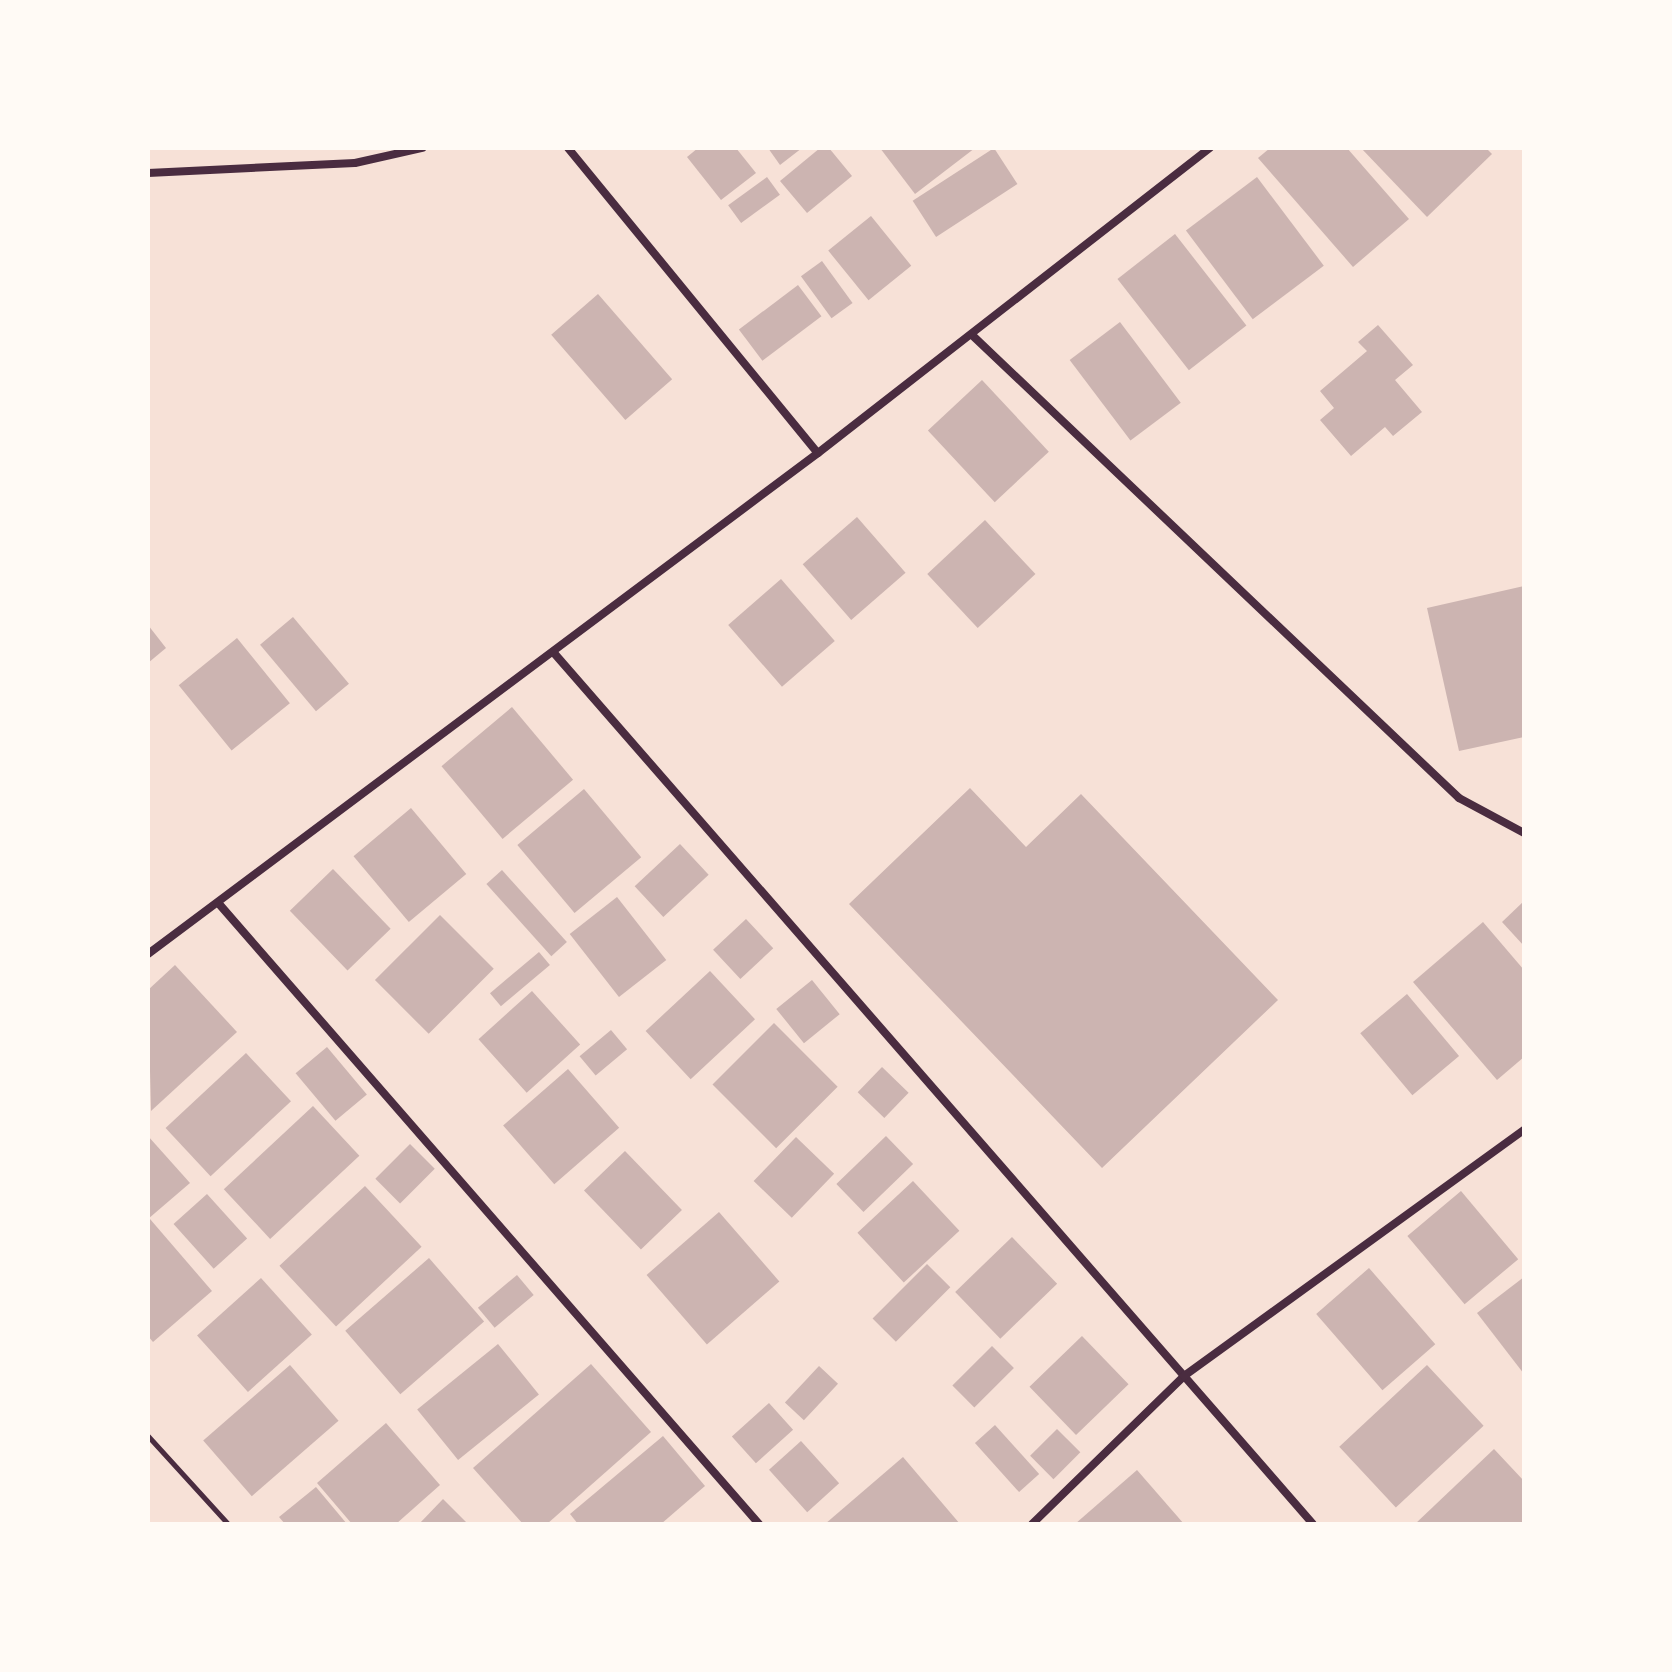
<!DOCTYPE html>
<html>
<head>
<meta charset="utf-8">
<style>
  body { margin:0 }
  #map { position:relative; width:1672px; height:1672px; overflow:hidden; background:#f7e1d7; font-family:Roboto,sans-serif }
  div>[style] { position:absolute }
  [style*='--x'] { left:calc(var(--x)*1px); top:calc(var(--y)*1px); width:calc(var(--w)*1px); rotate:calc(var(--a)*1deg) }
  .building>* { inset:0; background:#ccb4b1; transform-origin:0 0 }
  .path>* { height:5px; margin:-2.5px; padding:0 2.5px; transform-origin:2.5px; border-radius:2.5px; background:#4a2c40 }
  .minor>* { height:8px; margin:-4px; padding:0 4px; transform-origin:4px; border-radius:4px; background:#4a2c40 }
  span { translate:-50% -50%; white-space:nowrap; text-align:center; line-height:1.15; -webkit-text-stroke:8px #fffaf5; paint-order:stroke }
  .frame { position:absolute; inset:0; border:150px solid #fffaf5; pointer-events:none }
</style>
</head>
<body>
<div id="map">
  <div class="building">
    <i style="clip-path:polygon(698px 148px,736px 148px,756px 173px,721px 200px,687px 157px)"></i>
    <i style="clip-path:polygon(768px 148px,802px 148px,780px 165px)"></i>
    <i style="clip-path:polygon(820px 148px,829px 148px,852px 176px,807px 213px,780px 181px)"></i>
    <i style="clip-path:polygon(880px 148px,975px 148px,915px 194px)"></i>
    <i style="left:994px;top:148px;width:43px;height:97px;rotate:57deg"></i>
    <i style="clip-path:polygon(1270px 148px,1347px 148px,1409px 219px,1353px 267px,1258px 158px)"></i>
    <i style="clip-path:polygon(1361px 148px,1486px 148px,1492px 154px,1427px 217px)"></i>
    <i style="left:767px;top:177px;width:22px;height:48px;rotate:54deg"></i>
    <i style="left:1257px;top:177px;width:111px;height:89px;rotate:53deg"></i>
    <i style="left:871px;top:216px;width:64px;height:55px;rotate:51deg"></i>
    <i style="left:1175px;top:234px;width:116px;height:73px;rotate:52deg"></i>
    <i style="left:822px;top:261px;width:52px;height:26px;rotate:54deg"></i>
    <i style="left:798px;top:285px;width:39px;height:74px;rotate:53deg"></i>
    <i style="left:598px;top:294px;width:113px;height:62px;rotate:49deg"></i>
    <i style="left:1120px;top:322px;width:101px;height:63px;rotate:53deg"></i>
    <i style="clip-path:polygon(1378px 325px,1413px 365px,1395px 380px,1422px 412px,1393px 436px,1385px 427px,1351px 456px,1320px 420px,1334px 408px,1320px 391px,1367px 351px,1358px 342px)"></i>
    <i style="left:982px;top:380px;width:98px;height:74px;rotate:47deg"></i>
    <i style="left:857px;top:517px;width:74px;height:72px;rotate:49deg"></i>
    <i style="left:985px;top:520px;width:74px;height:79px;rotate:47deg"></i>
    <i style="left:781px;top:579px;width:82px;height:70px;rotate:49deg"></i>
    <i style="clip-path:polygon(1524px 586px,1524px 737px,1459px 751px,1427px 608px)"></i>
    <i style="left:293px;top:617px;width:87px;height:43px;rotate:50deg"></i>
    <i style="clip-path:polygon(148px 625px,166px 648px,148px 663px)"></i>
    <i style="left:237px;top:638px;width:84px;height:75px;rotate:51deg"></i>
    <i style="left:512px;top:707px;width:95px;height:92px;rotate:50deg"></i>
    <i style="clip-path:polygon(970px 788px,1026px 847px,1081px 794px,1278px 1000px,1102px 1168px,849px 904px)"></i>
    <i style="left:584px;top:789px;width:89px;height:87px;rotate:50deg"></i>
    <i style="left:411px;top:808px;width:86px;height:75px;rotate:50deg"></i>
    <i style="left:680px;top:844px;width:42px;height:62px;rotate:47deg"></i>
    <i style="left:333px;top:869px;width:83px;height:60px;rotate:46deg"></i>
    <i style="left:502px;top:870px;width:97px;height:21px;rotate:48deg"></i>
    <i style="left:617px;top:897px;width:80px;height:60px;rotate:52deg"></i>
    <i style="clip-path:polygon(1524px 901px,1524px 946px,1502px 922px)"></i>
    <i style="left:440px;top:915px;width:76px;height:92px;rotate:45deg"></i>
    <i style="left:746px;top:919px;width:40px;height:45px;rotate:47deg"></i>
    <i style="clip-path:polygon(1483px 922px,1524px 970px,1524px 1057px,1497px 1080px,1413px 982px)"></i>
    <i style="left:539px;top:952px;width:17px;height:64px;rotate:50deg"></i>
    <i style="clip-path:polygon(175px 965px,237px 1032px,151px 1111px,148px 990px)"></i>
    <i style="left:710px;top:971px;width:66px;height:88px;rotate:47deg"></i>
    <i style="left:812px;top:980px;width:44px;height:46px;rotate:51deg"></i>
    <i style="left:532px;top:991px;width:72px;height:72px;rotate:48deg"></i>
    <i style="left:1407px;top:994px;width:81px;height:61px;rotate:50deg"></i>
    <i style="left:774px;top:1023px;width:90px;height:87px;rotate:45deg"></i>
    <i style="left:611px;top:1030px;width:25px;height:41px;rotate:50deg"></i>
    <i style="left:327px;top:1047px;width:62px;height:41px;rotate:50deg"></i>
    <i style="left:246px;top:1053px;width:66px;height:110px;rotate:47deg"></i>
    <i style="left:882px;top:1067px;width:37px;height:35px;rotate:44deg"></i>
    <i style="left:568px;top:1069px;width:78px;height:86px;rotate:49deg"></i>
    <i style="left:313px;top:1106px;width:68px;height:122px;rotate:47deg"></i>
    <i style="clip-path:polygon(148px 1136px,190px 1183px,148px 1219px)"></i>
    <i style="left:886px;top:1136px;width:39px;height:69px;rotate:46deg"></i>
    <i style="left:796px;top:1137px;width:53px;height:61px;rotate:44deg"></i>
    <i style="left:410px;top:1144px;width:35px;height:49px;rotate:45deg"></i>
    <i style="left:625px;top:1151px;width:82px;height:57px;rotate:46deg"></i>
    <i style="left:913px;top:1181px;width:68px;height:76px;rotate:47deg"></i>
    <i style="left:365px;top:1186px;width:83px;height:117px;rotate:47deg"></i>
    <i style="left:1461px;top:1191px;width:89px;height:70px;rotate:50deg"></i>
    <i style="left:207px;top:1194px;width:60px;height:45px;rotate:48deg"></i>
    <i style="left:719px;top:1212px;width:92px;height:96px;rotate:49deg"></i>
    <i style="clip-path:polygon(150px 1219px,212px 1291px,153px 1342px,148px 1336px)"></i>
    <i style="left:1012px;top:1237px;width:65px;height:79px;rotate:46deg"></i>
    <i style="left:429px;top:1258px;width:84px;height:111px;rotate:49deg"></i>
    <i style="left:927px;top:1264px;width:33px;height:77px;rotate:45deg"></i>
    <i style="left:1369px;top:1268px;width:101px;height:70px;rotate:49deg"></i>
    <i style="left:517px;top:1275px;width:26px;height:51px;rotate:50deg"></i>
    <i style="clip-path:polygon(1524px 1277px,1524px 1374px,1477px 1313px)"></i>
    <i style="left:261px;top:1278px;width:76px;height:86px;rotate:48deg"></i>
    <i style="left:1082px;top:1336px;width:67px;height:73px;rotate:46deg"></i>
    <i style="left:498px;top:1344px;width:65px;height:104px;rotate:51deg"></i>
    <i style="left:992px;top:1346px;width:31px;height:56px;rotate:45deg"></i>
    <i style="clip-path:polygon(591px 1364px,651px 1432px,547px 1524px,523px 1524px,473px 1468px)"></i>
    <i style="left:290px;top:1365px;width:74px;height:115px;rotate:49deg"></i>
    <i style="left:1427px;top:1365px;width:83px;height:120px;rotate:47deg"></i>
    <i style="left:819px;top:1366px;width:26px;height:50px;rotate:43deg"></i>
    <i style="left:769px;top:1403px;width:36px;height:50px;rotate:48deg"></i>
    <i style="clip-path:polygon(386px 1423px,440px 1485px,396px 1524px,352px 1524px,317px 1483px)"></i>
    <i style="left:995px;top:1425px;width:66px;height:27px;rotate:48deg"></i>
    <i style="left:1057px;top:1429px;width:33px;height:38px;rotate:45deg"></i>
    <i style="clip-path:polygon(663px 1436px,705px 1486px,661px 1524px,578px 1524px,570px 1514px)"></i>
    <i style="left:801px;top:1441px;width:57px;height:43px;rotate:48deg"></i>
    <i style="clip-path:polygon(1494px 1449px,1524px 1481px,1524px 1524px,1415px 1524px)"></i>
    <i style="clip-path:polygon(903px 1457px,960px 1524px,825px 1524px)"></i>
    <i style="clip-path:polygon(1137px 1470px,1184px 1524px,1075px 1524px)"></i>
    <i style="clip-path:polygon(316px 1487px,347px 1524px,285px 1524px,279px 1517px)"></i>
    <i style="clip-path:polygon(443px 1499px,468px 1524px,419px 1524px)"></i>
  </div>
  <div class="path">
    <i style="--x:148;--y:1436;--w:119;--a:47.7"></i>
  </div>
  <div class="minor">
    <i style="--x:568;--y:148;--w:394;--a:50.7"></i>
    <i style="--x:148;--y:173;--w:207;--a:-2.8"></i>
    <i style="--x:355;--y:163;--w:69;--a:-12.6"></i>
    <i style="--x:972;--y:335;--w:672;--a:43.55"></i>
    <i style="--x:1459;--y:798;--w:74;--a:28.3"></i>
    <i style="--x:554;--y:653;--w:1155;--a:48.93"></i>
    <i style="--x:220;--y:905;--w:821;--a:48.95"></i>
    <i style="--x:148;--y:954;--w:837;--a:-36.79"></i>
    <i style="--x:818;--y:453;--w:497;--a:-37.9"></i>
    <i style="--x:1032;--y:1524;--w:212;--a:-44.2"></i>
    <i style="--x:1184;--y:1376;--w:420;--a:-35.9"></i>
  </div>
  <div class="frame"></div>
</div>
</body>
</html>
